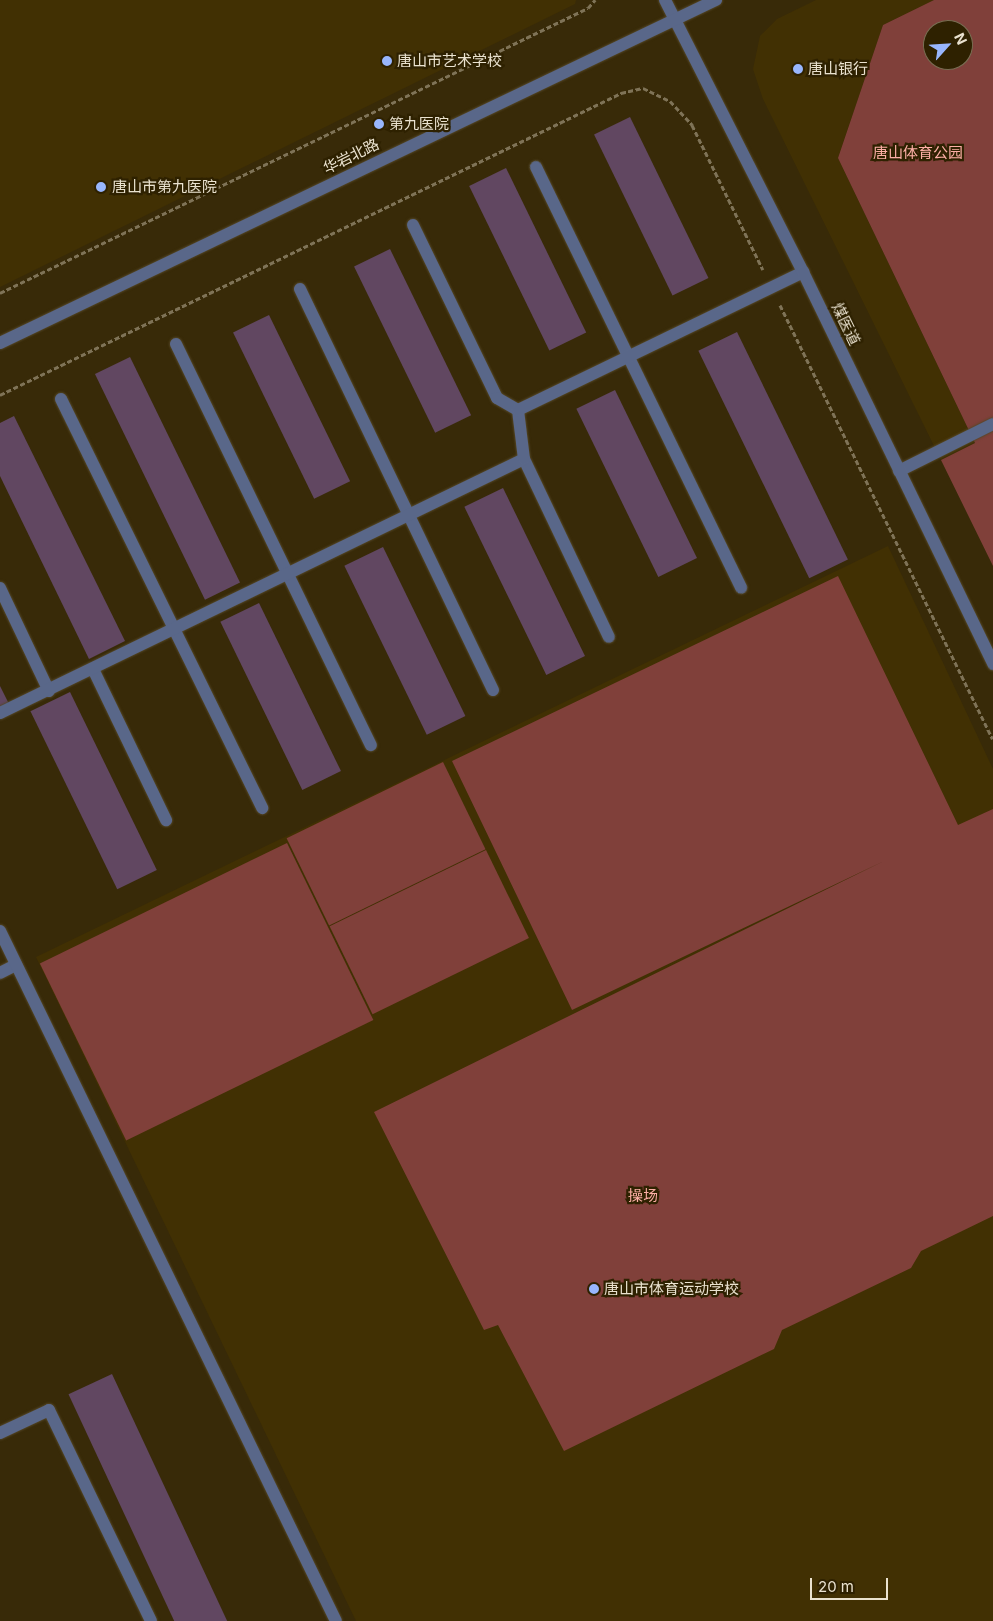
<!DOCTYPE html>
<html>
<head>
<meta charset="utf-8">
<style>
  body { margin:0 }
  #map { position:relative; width:993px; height:1621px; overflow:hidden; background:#382a08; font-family:Inter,"Noto Sans SC",sans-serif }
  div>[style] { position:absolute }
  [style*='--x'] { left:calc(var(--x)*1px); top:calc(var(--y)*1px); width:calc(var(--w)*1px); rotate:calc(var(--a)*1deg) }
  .built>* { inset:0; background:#413003 }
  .green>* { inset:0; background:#80403a; transform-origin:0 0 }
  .building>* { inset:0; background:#614761; transform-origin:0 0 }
  .path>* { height:3px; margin-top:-1.5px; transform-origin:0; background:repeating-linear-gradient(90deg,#7f7357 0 5px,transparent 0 7.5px) }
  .roads { filter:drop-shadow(0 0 1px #544728) drop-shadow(0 0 1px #544728) }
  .service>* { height:12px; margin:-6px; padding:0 6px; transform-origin:6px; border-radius:6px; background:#596789 }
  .minor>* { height:12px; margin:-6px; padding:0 6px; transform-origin:6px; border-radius:6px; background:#596789 }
  .tertiary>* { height:12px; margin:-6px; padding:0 6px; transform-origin:6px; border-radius:6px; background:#596789 }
  .dots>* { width:14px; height:14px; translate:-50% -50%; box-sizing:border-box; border:2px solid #2e2100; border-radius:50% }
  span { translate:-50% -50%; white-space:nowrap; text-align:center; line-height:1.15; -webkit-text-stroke:4.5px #2e2100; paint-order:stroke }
  .poi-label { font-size:15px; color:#eae2cf }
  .left { translate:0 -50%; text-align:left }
  .park-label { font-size:15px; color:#fdafa6 }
  .street-label { font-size:15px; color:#eae2cf }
  .north { position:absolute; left:923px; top:20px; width:50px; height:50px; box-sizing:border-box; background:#2e2100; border:1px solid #796e53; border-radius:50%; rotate:64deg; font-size:14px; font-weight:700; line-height:20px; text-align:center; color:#eae2cf }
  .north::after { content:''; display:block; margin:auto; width:18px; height:22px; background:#98b6fd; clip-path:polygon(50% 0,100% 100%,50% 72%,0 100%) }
  .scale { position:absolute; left:810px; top:1578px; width:78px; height:22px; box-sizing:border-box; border:2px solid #eae2cf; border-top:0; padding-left:6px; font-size:15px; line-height:18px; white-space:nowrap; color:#eae2cf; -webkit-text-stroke:4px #2e2100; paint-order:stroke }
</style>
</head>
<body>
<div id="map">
  <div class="built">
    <i style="clip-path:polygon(0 0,576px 0,575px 4px,0 287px)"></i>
    <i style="clip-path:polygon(816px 0,934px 0,883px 25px,838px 158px,975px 443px,941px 460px,763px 99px,753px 69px,760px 36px,777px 19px)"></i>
    <i style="clip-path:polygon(888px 546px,993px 769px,993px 1621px,356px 1621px,36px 957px)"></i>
  </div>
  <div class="green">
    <i style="clip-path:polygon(evenodd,934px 0,993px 0,993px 566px,941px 460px,975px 443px,838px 158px,883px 25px,934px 0,933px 30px,963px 30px,963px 60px,933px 60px,933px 30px)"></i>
    <i style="clip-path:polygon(838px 576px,958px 825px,993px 809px,993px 1216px,921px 1251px,911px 1268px,782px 1330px,774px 1349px,564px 1451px,498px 1325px,484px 1330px,374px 1112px,884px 861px,572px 1010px,452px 761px)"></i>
    <i style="left:443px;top:762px;width:97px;height:174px;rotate:64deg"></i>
    <i style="left:287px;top:843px;width:197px;height:275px;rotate:64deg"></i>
    <i style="left:486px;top:850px;width:98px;height:174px;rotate:64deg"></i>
  </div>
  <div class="building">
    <i style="left:630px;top:117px;width:179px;height:40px;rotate:64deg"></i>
    <i style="left:506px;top:168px;width:183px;height:41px;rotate:64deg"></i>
    <i style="left:390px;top:249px;width:185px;height:40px;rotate:64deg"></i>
    <i style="left:269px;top:315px;width:185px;height:40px;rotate:64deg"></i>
    <i style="left:737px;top:332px;width:253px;height:43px;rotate:64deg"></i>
    <i style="left:130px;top:357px;width:251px;height:39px;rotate:64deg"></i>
    <i style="left:615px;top:390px;width:187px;height:43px;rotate:64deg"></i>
    <i style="clip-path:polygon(14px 416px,125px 641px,89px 659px,0 476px,0 423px)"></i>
    <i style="left:503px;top:488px;width:187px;height:43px;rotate:64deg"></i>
    <i style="left:383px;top:547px;width:188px;height:43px;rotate:64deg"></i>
    <i style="left:259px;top:603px;width:187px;height:43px;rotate:64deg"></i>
    <i style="clip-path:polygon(0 686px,10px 706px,0 711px)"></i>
    <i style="left:70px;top:692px;width:198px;height:44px;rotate:64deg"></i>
    <i style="left:112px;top:1374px;width:273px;height:48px;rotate:65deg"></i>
  </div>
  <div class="path">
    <i style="--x:0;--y:293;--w:653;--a:-25.86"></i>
    <i style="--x:588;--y:8;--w:11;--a:-49"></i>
    <i style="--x:780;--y:305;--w:483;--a:63.9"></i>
    <i style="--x:0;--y:395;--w:691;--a:-25.93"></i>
    <i style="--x:621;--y:93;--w:23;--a:-13"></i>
    <i style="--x:643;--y:88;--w:30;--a:26"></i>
    <i style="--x:670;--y:101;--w:33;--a:47"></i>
    <i style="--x:692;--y:125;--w:161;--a:63.9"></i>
  </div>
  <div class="roads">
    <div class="service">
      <i style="--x:536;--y:167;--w:468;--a:64"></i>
      <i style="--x:413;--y:225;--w:192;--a:64.1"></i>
      <i style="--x:497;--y:398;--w:24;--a:30"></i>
      <i style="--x:300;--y:289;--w:445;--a:64.3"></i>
      <i style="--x:176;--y:344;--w:446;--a:64.1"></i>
      <i style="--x:61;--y:399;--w:456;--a:63.8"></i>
      <i style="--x:524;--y:459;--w:197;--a:64.5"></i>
      <i style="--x:899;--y:471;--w:105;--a:-26.6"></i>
      <i style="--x:0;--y:588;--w:114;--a:64.6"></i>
      <i style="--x:93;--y:669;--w:168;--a:64.2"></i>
      <i style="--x:0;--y:713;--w:582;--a:-25.86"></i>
      <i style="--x:524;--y:459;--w:49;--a:-97"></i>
      <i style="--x:518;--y:410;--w:317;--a:-25.8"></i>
      <i style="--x:0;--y:973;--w:18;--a:-27"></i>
      <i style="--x:0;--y:1433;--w:54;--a:-25.1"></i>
      <i style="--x:49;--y:1410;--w:234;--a:64.2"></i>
    </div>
    <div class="minor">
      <i style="--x:0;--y:931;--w:767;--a:64.04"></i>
    </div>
    <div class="tertiary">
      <i style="--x:665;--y:0;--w:305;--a:63.1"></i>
      <i style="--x:803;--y:272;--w:436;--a:64.1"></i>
      <i style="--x:0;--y:343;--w:794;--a:-25.6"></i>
    </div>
  </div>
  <div class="dots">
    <i style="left:387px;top:61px;background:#98b6fd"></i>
    <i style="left:798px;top:69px;background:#98b6fd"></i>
    <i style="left:379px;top:124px;background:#98b6fd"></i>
    <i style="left:101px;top:187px;background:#98b6fd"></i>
    <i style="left:594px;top:1289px;background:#98b6fd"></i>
  </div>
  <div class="poi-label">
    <span class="left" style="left:397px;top:61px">唐山市艺术学校</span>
    <span class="left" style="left:808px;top:69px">唐山银行</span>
    <span class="left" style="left:389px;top:124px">第九医院</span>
    <span class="left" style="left:112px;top:187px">唐山市第九医院</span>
    <span class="left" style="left:604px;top:1289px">唐山市体育运动学校</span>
  </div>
  <div class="park-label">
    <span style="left:918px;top:153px">唐山体育公园</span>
    <span style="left:643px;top:1196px">操场</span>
  </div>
  <div class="street-label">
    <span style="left:351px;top:156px;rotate:-26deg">华岩北路</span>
    <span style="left:846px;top:324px;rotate:64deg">煤医道</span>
  </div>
  <div class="north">N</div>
  <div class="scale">20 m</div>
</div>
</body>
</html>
